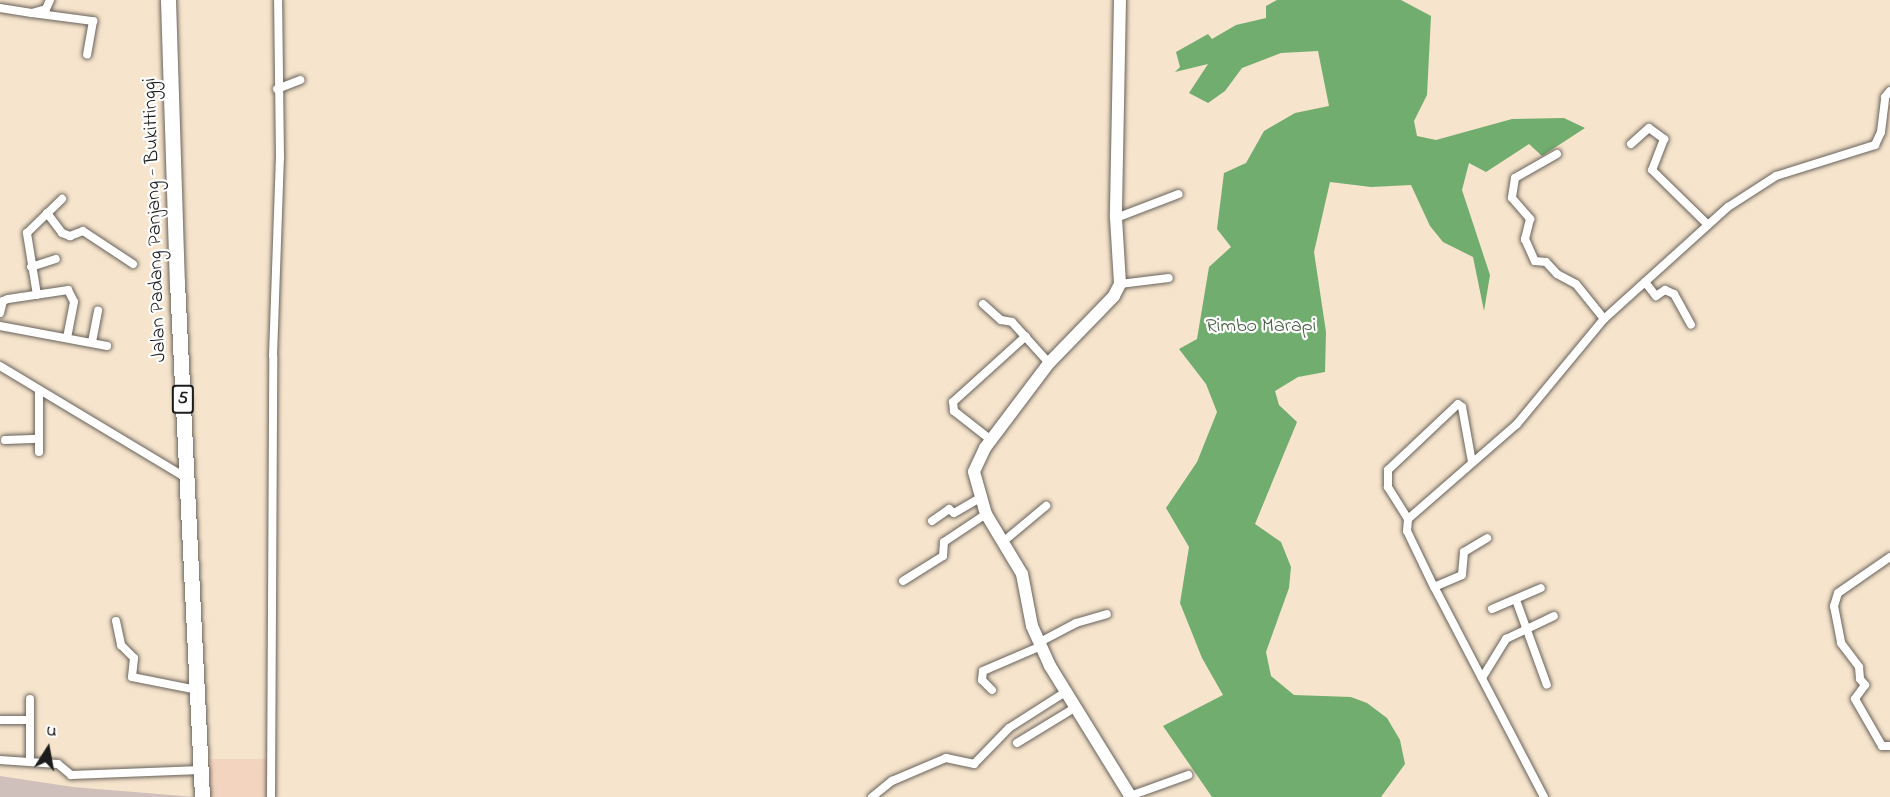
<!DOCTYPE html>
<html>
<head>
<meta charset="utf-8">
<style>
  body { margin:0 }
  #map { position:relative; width:1890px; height:797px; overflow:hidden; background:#f6e4cc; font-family:"Indie Flower",sans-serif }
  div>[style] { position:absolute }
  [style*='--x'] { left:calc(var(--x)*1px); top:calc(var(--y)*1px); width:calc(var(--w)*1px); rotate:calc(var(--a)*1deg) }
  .built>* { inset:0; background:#f3d4bf; transform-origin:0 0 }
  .industrial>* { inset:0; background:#cfc0bb }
  .forest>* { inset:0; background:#71ad6e }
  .roads { filter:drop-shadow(0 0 2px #68625a) drop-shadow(0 0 2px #68625a) }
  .street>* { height:8px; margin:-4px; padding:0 4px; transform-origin:4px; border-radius:4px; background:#fff }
  .secondary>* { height:12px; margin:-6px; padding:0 6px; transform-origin:6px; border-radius:6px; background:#fff }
  .highway>* { height:15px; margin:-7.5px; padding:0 7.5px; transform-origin:7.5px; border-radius:7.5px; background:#fff }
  span { translate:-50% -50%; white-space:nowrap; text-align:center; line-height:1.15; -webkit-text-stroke:4.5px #fff; paint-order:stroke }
  .shield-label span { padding:2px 4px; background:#fff; border:2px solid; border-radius:4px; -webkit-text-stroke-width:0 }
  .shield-label { font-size:18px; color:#1c1c1c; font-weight:700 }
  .street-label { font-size:20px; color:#1c1c1c }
  .park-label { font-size:20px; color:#496144 }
  .north { position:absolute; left:18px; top:719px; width:60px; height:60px; -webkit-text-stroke:4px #fff; paint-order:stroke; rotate:11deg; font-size:16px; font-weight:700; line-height:24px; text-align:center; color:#1c1c1c }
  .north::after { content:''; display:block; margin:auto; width:21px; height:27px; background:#1c1c1c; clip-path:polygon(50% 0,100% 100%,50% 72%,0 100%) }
</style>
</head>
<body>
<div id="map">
  <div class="built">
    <i style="left:270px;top:759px;width:38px;height:60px;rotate:90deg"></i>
  </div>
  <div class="industrial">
    <i style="clip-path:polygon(0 776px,73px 787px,195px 797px,0 797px)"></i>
  </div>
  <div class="forest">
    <i style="clip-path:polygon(1277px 0,1401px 0,1431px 16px,1427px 95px,1414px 121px,1417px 136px,1436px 140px,1512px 119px,1564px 118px,1585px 128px,1542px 156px,1529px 144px,1486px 172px,1469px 163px,1462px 190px,1490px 275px,1484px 311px,1473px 257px,1443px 242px,1430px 226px,1411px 185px,1371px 187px,1330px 182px,1314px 252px,1326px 332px,1325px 372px,1298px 377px,1275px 391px,1279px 405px,1297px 422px,1255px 524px,1281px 542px,1291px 567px,1289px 588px,1266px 652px,1271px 676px,1294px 695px,1351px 697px,1367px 703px,1387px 718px,1400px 740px,1405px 764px,1381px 797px,1212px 797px,1163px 726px,1223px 695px,1202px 658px,1180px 603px,1189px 547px,1166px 508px,1197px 462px,1217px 412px,1206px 384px,1179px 349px,1197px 339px,1209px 267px,1231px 247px,1217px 229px,1224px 173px,1246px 163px,1264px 131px,1295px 113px,1329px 106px,1318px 51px,1281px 53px,1242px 68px,1225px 91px,1208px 103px,1189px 93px,1208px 64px,1175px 72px,1180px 67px,1176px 52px,1208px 34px,1212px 39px,1236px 25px,1266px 18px,1266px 6px)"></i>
  </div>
  <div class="roads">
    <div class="street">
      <i style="--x:50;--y:0;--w:10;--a:114"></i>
      <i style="--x:46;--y:9;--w:15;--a:164"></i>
      <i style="--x:32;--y:13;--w:62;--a:7.5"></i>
      <i style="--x:93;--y:21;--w:34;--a:100"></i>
      <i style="--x:0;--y:8;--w:32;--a:9"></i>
      <i style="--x:277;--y:89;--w:25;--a:-21"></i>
      <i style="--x:1631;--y:144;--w:24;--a:-42"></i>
      <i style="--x:1649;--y:128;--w:19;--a:36"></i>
      <i style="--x:1664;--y:139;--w:33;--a:111"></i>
      <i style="--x:1652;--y:170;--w:77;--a:44.5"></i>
      <i style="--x:1557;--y:154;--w:48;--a:150.3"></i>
      <i style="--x:1515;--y:178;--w:20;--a:99"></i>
      <i style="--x:1512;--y:198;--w:28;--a:49"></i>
      <i style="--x:1530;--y:219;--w:21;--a:104"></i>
      <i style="--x:1525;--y:239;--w:24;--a:66"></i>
      <i style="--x:1535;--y:261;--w:11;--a:5"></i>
      <i style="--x:1546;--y:262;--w:16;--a:47"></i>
      <i style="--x:1557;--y:274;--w:21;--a:28"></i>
      <i style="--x:1576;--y:284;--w:45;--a:51.3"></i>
      <i style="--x:47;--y:213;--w:25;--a:53"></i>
      <i style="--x:62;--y:233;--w:9;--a:21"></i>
      <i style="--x:70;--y:236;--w:14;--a:-21"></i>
      <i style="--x:83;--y:231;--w:60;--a:33.4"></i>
      <i style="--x:1116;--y:218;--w:67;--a:-20.9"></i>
      <i style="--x:31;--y:267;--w:26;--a:-18"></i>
      <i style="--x:1645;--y:282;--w:18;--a:52"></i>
      <i style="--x:1656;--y:296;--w:11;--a:-34"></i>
      <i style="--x:1665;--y:290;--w:10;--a:24"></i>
      <i style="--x:1674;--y:294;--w:35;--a:61"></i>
      <i style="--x:1120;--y:284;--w:49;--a:-7"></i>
      <i style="--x:37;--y:295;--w:63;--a:-99.2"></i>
      <i style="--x:27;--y:233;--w:49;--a:-44.2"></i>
      <i style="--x:983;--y:304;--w:24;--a:42"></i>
      <i style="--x:1001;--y:320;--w:11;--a:10"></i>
      <i style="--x:1012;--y:322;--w:55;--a:47.9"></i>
      <i style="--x:0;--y:313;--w:12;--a:-76"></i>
      <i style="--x:3;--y:301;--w:5;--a:-22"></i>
      <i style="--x:8;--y:299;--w:61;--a:-8.5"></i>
      <i style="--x:68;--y:290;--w:13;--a:63"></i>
      <i style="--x:74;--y:302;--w:36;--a:101"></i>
      <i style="--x:0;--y:326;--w:109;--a:10.6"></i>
      <i style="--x:92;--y:342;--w:32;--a:-79"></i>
      <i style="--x:0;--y:366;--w:216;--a:31"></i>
      <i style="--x:5;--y:440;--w:34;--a:-2"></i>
      <i style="--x:991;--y:440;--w:47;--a:-141.9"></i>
      <i style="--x:954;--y:411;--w:9;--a:-96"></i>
      <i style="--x:953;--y:402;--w:98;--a:-42.1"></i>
      <i style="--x:39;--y:452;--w:62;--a:-90"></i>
      <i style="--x:1408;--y:519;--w:38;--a:-122"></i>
      <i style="--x:1388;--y:487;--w:17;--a:-90"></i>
      <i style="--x:1388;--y:470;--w:96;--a:-43.3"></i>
      <i style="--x:1458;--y:404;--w:5;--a:37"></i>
      <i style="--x:1462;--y:407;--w:56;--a:79.7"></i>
      <i style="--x:932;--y:521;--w:21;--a:-35"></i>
      <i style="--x:949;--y:509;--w:6;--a:39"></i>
      <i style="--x:954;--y:513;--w:30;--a:-30"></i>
      <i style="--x:1004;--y:541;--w:55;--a:-39.8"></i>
      <i style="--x:1890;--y:557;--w:63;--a:145.3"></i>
      <i style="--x:1838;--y:593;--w:14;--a:107"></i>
      <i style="--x:1834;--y:606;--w:38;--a:79"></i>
      <i style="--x:1841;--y:643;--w:30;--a:53"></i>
      <i style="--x:1859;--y:667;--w:12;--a:85"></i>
      <i style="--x:1860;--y:679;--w:8;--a:50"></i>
      <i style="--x:1865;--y:685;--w:17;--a:126"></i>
      <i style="--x:1855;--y:699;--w:54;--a:60.1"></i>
      <i style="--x:1882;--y:746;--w:8;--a:0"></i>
      <i style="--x:903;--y:581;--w:47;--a:-32"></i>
      <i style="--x:943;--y:556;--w:14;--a:-86"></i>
      <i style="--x:944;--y:542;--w:50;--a:-33.7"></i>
      <i style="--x:1434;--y:587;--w:30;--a:-23"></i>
      <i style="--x:1462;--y:575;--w:23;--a:-85"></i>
      <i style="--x:1464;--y:552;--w:27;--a:-31"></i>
      <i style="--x:1516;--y:600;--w:90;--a:70"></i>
      <i style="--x:1492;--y:609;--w:53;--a:-23.2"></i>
      <i style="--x:116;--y:621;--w:25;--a:78"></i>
      <i style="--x:121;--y:645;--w:18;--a:45"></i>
      <i style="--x:134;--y:658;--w:19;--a:96"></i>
      <i style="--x:132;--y:677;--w:66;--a:11.3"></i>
      <i style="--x:1040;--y:642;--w:41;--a:-27.8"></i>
      <i style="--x:1076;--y:623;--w:32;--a:-16"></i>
      <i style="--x:1482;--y:678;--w:46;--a:-58.4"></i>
      <i style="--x:1506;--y:639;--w:53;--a:-25.6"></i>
      <i style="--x:992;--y:690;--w:14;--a:-135"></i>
      <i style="--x:982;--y:680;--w:9;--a:-84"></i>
      <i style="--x:983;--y:671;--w:63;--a:-23.3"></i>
      <i style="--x:0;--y:720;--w:30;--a:0"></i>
      <i style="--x:1017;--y:743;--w:69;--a:-31.4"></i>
      <i style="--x:0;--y:760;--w:58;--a:3.9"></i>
      <i style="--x:58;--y:764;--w:17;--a:40"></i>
      <i style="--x:71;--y:775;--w:130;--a:-2.2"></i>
      <i style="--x:30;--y:762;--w:63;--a:-90"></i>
      <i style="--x:1130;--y:796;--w:62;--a:-19.9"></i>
      <i style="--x:271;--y:797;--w:441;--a:-89.7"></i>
      <i style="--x:273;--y:356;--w:198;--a:-88"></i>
      <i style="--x:280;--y:158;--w:158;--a:-90.7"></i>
      <i style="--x:872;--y:797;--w:26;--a:-39"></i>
      <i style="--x:892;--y:781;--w:59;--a:-23.1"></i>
      <i style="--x:946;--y:758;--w:29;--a:12"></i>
      <i style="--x:974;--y:764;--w:50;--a:-45.8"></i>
      <i style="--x:1009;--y:728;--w:69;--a:-32.5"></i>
      <i style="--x:1544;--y:797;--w:237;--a:-117.6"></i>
      <i style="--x:1434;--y:587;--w:62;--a:-115.7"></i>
      <i style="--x:1407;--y:531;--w:12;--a:-85"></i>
      <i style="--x:1408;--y:519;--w:145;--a:-41.1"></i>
      <i style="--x:1517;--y:424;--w:136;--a:-50.4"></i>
      <i style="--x:1604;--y:319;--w:167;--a:-42.1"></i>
      <i style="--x:1728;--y:207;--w:57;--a:-32.9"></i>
      <i style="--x:1776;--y:176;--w:104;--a:-17.4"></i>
      <i style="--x:1875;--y:145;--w:14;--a:-65"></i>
      <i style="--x:1881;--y:132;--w:35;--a:-83"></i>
      <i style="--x:1885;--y:97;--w:8;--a:-50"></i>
    </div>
    <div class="secondary">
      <i style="--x:1120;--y:0;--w:218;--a:91.1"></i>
      <i style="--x:1116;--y:218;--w:66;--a:86.5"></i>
      <i style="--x:1120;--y:284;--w:13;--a:117"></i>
      <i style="--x:1114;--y:296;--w:93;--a:134.1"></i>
      <i style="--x:1049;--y:363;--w:106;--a:127"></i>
      <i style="--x:985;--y:448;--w:26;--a:115"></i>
      <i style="--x:974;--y:472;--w:44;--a:74.1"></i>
      <i style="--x:986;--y:514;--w:70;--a:59"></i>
      <i style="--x:1022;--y:574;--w:53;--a:79.1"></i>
      <i style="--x:1032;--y:626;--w:44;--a:65.8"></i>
      <i style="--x:1050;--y:666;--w:154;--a:58.3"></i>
    </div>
    <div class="highway">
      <i style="--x:168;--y:0;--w:282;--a:88.2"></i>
      <i style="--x:177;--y:282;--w:516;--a:87.22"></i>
    </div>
  </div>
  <div class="shield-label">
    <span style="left:183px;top:399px">5</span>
  </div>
  <div class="street-label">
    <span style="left:155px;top:220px;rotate:-92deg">Jalan Padang Panjang - Bukittinggi</span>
  </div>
  <div class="park-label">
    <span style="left:1261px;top:326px">Rimbo Marapi</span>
  </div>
  <div class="north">U</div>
</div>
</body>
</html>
